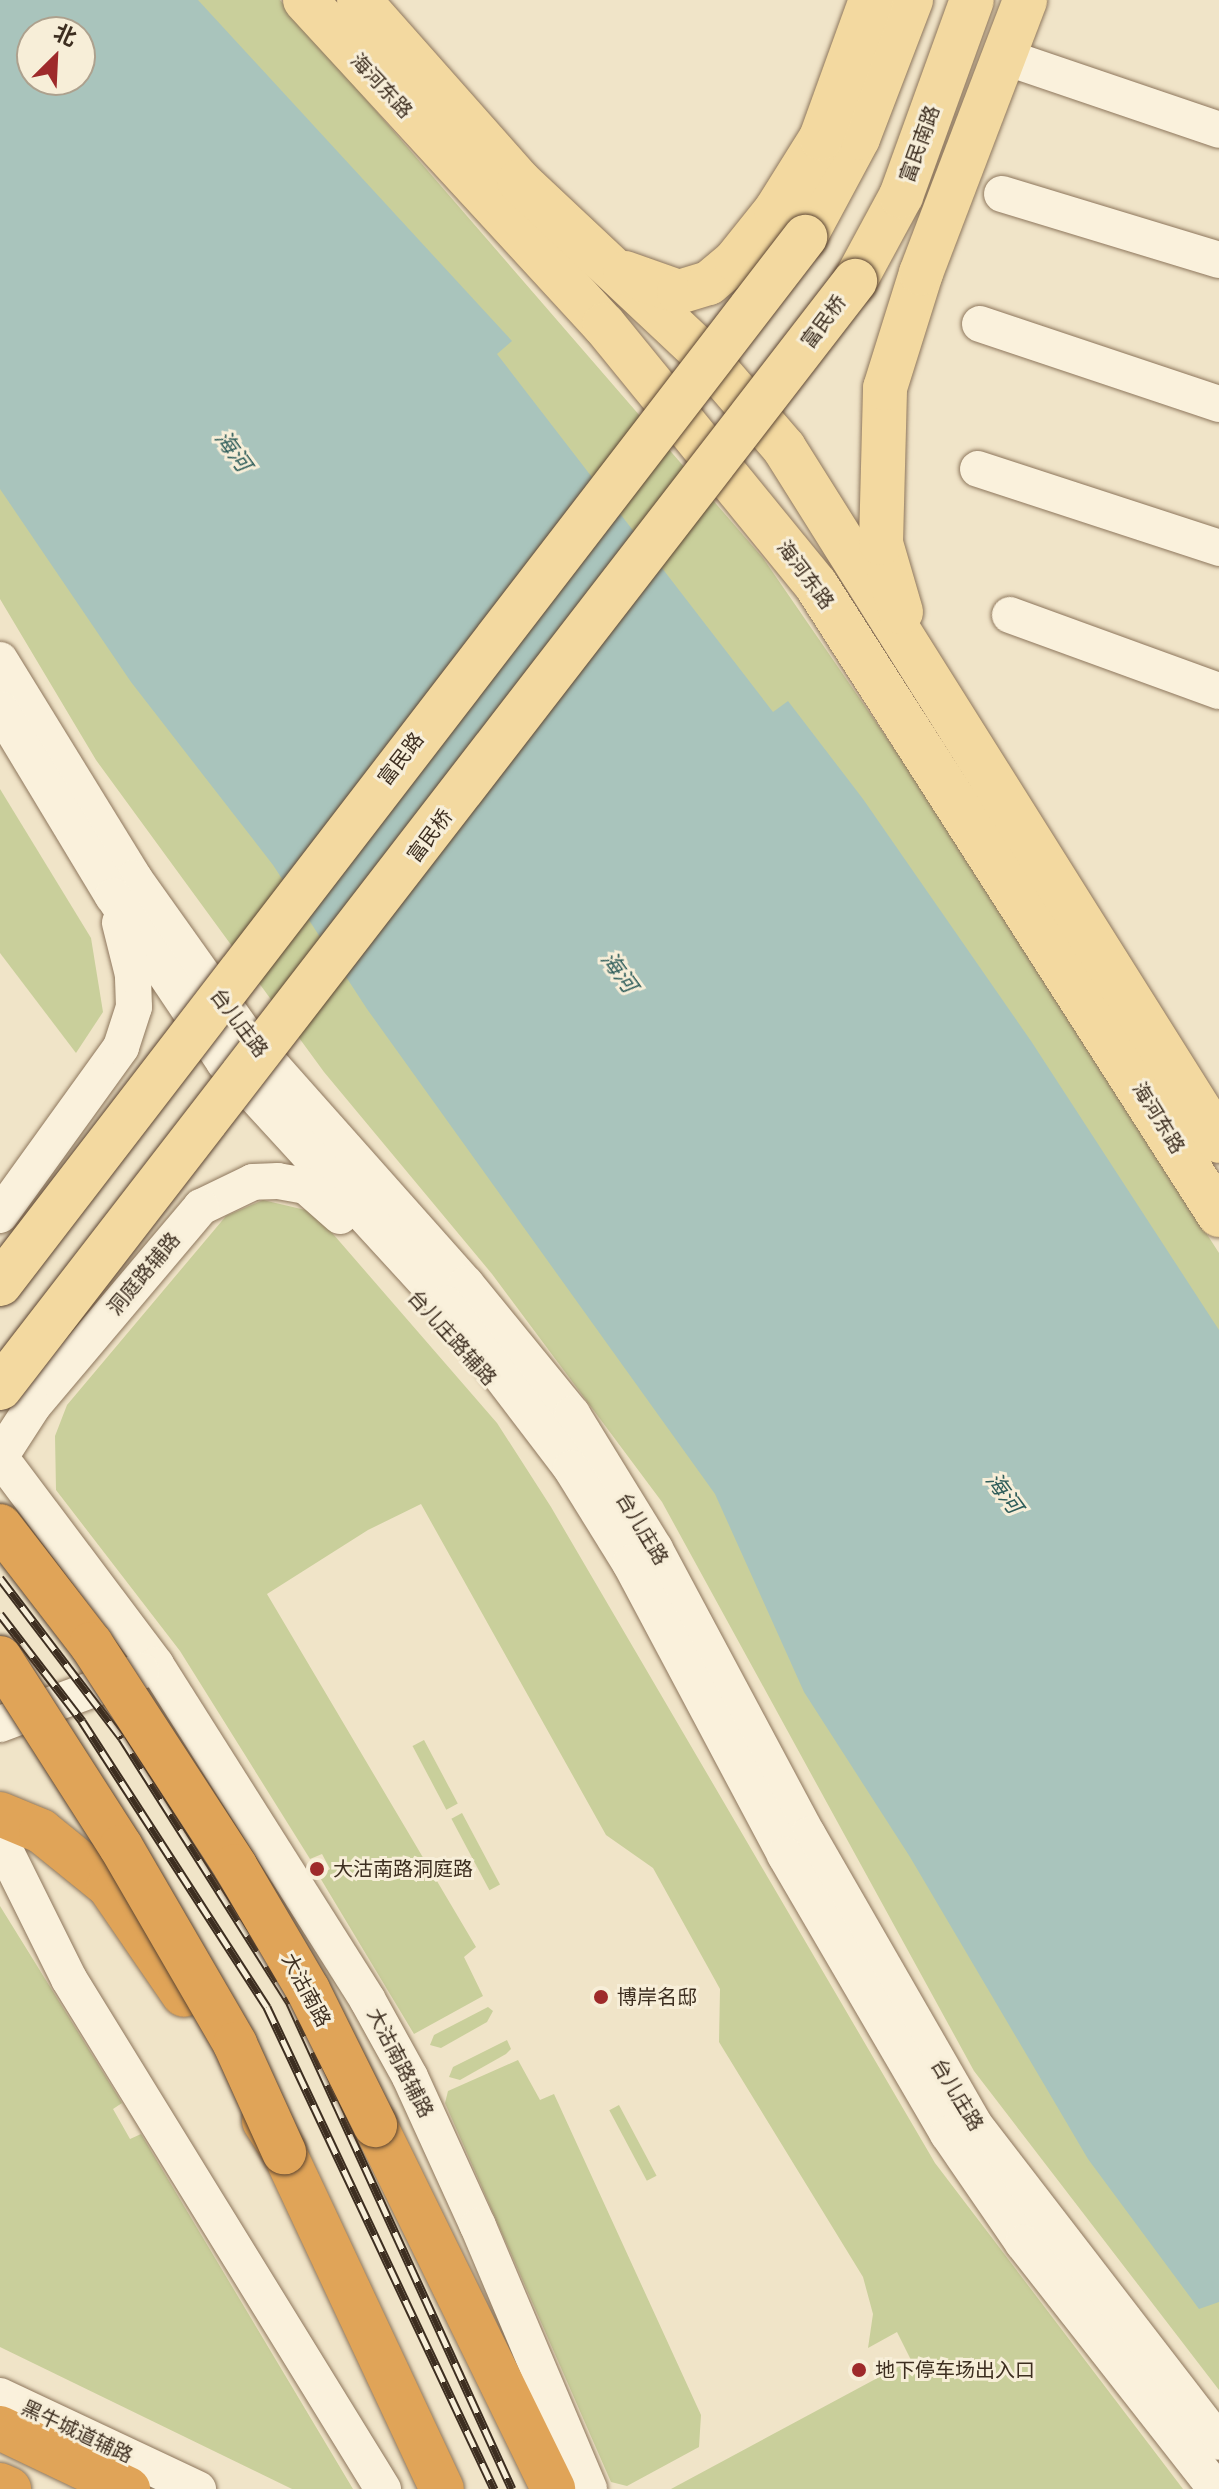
<!DOCTYPE html>
<html>
<head>
<meta charset="utf-8">
<style>
  body { margin:0 }
  #map { position:relative; width:1219px; height:2489px; overflow:hidden; background:#f0e4c8; font-family:"Roboto Serif","Noto Sans SC",serif }
  div>[style] { position:absolute }
  [style*='--x'] { left:calc(var(--x)*1px); top:calc(var(--y)*1px); width:calc(var(--w)*1px); rotate:calc(var(--a)*1deg) }
  .green>* { inset:0; background:#c9cf9b; transform-origin:0 0 }
  .water>* { inset:0; background:#a9c4bc }
  .roads { filter:drop-shadow(0 0 2px #8d765c) drop-shadow(0 0 2px #8d765c) }
  .minor>* { height:36px; margin:-18px; padding:0 18px; transform-origin:18px; border-radius:18px; background:#faf1dc }
  .major>* { height:44px; margin:-22px; padding:0 22px; transform-origin:22px; border-radius:22px; background:#f3d9a0 }
  .highway>* { height:44px; margin:-22px; padding:0 22px; transform-origin:22px; border-radius:22px; background:#e0a458 }
  .rail>* { height:9px; margin-top:-4.5px; transform-origin:0; background:repeating-linear-gradient(90deg,#f7eed8 0 18px,#3d2e20 0 36px); box-sizing:border-box; border-block:2px solid #3d2e20 }
  .bridges { filter:drop-shadow(0 0 2px #5b4430) drop-shadow(0 0 2px #5b4430) }
  .major-bridge>* { height:44px; margin:-22px; padding:0 22px; transform-origin:22px; border-radius:22px; background:#f3d9a0 }
  .highway-bridge>* { height:44px; margin:-22px; padding:0 22px; transform-origin:22px; border-radius:22px; background:#e0a458 }
  .dots>* { width:22px; height:22px; translate:-50% -50%; box-sizing:border-box; border:4px solid #f7eed8; border-radius:50% }
  span { translate:-50% -50%; white-space:nowrap; text-align:center; line-height:1.15; -webkit-text-stroke:6px #f7eed8; paint-order:stroke }
  .street-label { font-size:20px; color:#3d2e20 }
  .poi-label { font-size:20px; color:#3d2e20 }
  .left { translate:0 -50%; text-align:left }
  .water-label { font-size:22px; color:#2f5d5a; font-style:italic }
  .north { position:absolute; left:16px; top:16px; width:80px; height:80px; box-sizing:border-box; background:#f7eed8; border:2px solid #ada18e; border-radius:50%; rotate:24deg; font-size:22px; font-weight:700; line-height:32px; text-align:center; color:#3d2e20 }
  .north::after { content:''; display:block; margin:auto; width:28px; height:36px; background:#9e2a2b; clip-path:polygon(50% 0,100% 100%,50% 72%,0 100%) }
</style>
</head>
<body>
<div id="map">
  <div class="green">
    <i style="clip-path:polygon(evenodd,0 0,280px 0,763px 558px,911px 773px,1219px 1253px,1219px 2390px,974px 2071px,662px 1502px,492px 1274px,324px 1072px,96px 760px,0 599px,0 0,32px 32px,80px 32px,80px 80px,32px 80px,32px 32px)"></i>
    <i style="clip-path:polygon(0 789px,91px 938px,103px 1012px,76px 1053px,0 953px)"></i>
    <i style="clip-path:polygon(263px 1200px,314px 1212px,497px 1423px,551px 1507px,935px 2163px,1183px 2489px,671px 2489px,911px 2360px,897px 2332px,868px 2348px,873px 2314px,863px 2277px,719px 2042px,720px 1989px,653px 1868px,606px 1835px,421px 1504px,368px 1530px,267px 1594px,476px 1947px,464px 1957px,483px 1996px,414px 2034px,319px 1876px,330px 1869px,322px 1854px,310px 1859px,180px 1651px,56px 1490px,55px 1436px,67px 1405px,226px 1216px)"></i>
    <i style="left:424px;top:1740px;width:72px;height:13px;rotate:62deg"></i>
    <i style="left:462px;top:1813px;width:81px;height:12px;rotate:62deg"></i>
    <i style="clip-path:polygon(0 1906px,122px 2103px,113px 2109px,130px 2139px,141px 2134px,353px 2489px,292px 2489px,0 2347px)"></i>
    <i style="clip-path:polygon(488px 2007px,493px 2011px,487px 2022px,441px 2048px,430px 2045px,434px 2035px)"></i>
    <i style="clip-path:polygon(507px 2040px,511px 2049px,506px 2054px,460px 2080px,449px 2077px,453px 2067px)"></i>
    <i style="clip-path:polygon(518px 2060px,540px 2100px,554px 2094px,701px 2415px,699px 2447px,627px 2486px,611px 2482px,445px 2103px,448px 2091px)"></i>
    <i style="left:619px;top:2105px;width:80px;height:11px;rotate:62deg"></i>
  </div>
  <div class="water">
    <i style="clip-path:polygon(evenodd,0 0,198px 0,512px 341px,497px 354px,773px 712px,788px 701px,863px 799px,1031px 1041px,1219px 1330px,1219px 2302px,1199px 2309px,1088px 2159px,910px 1857px,804px 1692px,715px 1494px,367px 1009px,273px 865px,131px 682px,0 489px,0 0,32px 32px,80px 32px,80px 80px,32px 80px,32px 32px)"></i>
  </div>
  <div class="roads">
    <div class="minor">
      <i style="--x:1005;--y:57;--w:226;--a:18.8"></i>
      <i style="--x:1002;--y:194;--w:227;--a:16.9"></i>
      <i style="--x:980;--y:324;--w:252;--a:18.5"></i>
      <i style="--x:978;--y:469;--w:254;--a:18.1"></i>
      <i style="--x:1010;--y:615;--w:222;--a:20"></i>
      <i style="--x:0;--y:660;--w:256;--a:58.4"></i>
      <i style="--x:134;--y:878;--w:200;--a:54.6"></i>
      <i style="--x:250;--y:1041;--w:325;--a:48.4"></i>
      <i style="--x:466;--y:1284;--w:168;--a:50.8"></i>
      <i style="--x:572;--y:1414;--w:158;--a:58.4"></i>
      <i style="--x:655;--y:1549;--w:324;--a:61.9"></i>
      <i style="--x:808;--y:1835;--w:333;--a:60.1"></i>
      <i style="--x:974;--y:2124;--w:401;--a:52.4"></i>
      <i style="--x:0;--y:709;--w:218;--a:58.9"></i>
      <i style="--x:113;--y:896;--w:200;--a:56.2"></i>
      <i style="--x:224;--y:1062;--w:328;--a:47.5"></i>
      <i style="--x:446;--y:1304;--w:206;--a:52.7"></i>
      <i style="--x:571;--y:1468;--w:112;--a:58.2"></i>
      <i style="--x:630;--y:1563;--w:331;--a:62"></i>
      <i style="--x:785;--y:1855;--w:323;--a:59.7"></i>
      <i style="--x:948;--y:2134;--w:132;--a:55.5"></i>
      <i style="--x:1023;--y:2243;--w:313;--a:51.9"></i>
      <i style="--x:0;--y:1215;--w:207;--a:-54.2"></i>
      <i style="--x:121;--y:1047;--w:42;--a:-72"></i>
      <i style="--x:134;--y:1007;--w:32;--a:-92"></i>
      <i style="--x:133;--y:975;--w:54;--a:-104"></i>
      <i style="--x:340;--y:1216;--w:45;--a:-138.6"></i>
      <i style="--x:306;--y:1186;--w:28;--a:-170"></i>
      <i style="--x:278;--y:1181;--w:25;--a:178"></i>
      <i style="--x:253;--y:1182;--w:58;--a:154.3"></i>
      <i style="--x:201;--y:1207;--w:260;--a:130.2"></i>
      <i style="--x:33;--y:1406;--w:61;--a:122.9"></i>
      <i style="--x:0;--y:1457;--w:260;--a:53.1"></i>
      <i style="--x:156;--y:1665;--w:395;--a:57.7"></i>
      <i style="--x:367;--y:1999;--w:89;--a:61.1"></i>
      <i style="--x:410;--y:2077;--w:164;--a:65.5"></i>
      <i style="--x:478;--y:2226;--w:285;--a:67.1"></i>
      <i style="--x:0;--y:1724;--w:151;--a:-20.6"></i>
      <i style="--x:0;--y:1840;--w:155;--a:63.6"></i>
      <i style="--x:69;--y:1979;--w:599;--a:58.38"></i>
      <i style="--x:0;--y:2396;--w:219;--a:25.2"></i>
    </div>
    <div class="major">
      <i style="--x:305;--y:0;--w:442;--a:47.4"></i>
      <i style="--x:604;--y:325;--w:335;--a:50.8"></i>
      <i style="--x:816;--y:585;--w:748;--a:57.39"></i>
      <i style="--x:359;--y:0;--w:242;--a:48.5"></i>
      <i style="--x:519;--y:181;--w:253;--a:43.2"></i>
      <i style="--x:703;--y:354;--w:124;--a:49.2"></i>
      <i style="--x:784;--y:448;--w:818;--a:57.88"></i>
      <i style="--x:805;--y:237;--w:112;--a:-61.8"></i>
      <i style="--x:858;--y:138;--w:148;--a:-69"></i>
      <i style="--x:625;--y:273;--w:57;--a:19.4"></i>
      <i style="--x:679;--y:292;--w:31;--a:-17"></i>
      <i style="--x:709;--y:283;--w:35;--a:-40"></i>
      <i style="--x:736;--y:260;--w:64;--a:-51.3"></i>
      <i style="--x:776;--y:210;--w:85;--a:-58"></i>
      <i style="--x:821;--y:138;--w:147;--a:-70.1"></i>
      <i style="--x:855;--y:281;--w:97;--a:-61.6"></i>
      <i style="--x:901;--y:196;--w:208;--a:-70.1"></i>
      <i style="--x:901;--y:612;--w:72;--a:-106.2"></i>
      <i style="--x:881;--y:543;--w:155;--a:-88.5"></i>
      <i style="--x:885;--y:388;--w:121;--a:-72.6"></i>
      <i style="--x:921;--y:273;--w:292;--a:-69.1"></i>
    </div>
    <div class="highway">
      <i style="--x:0;--y:1814;--w:44;--a:22.5"></i>
      <i style="--x:41;--y:1831;--w:87;--a:39"></i>
      <i style="--x:109;--y:1886;--w:132;--a:55.5"></i>
      <i style="--x:264;--y:2121;--w:37;--a:57"></i>
      <i style="--x:284;--y:2152;--w:372;--a:64.9"></i>
      <i style="--x:375;--y:2125;--w:405;--a:63.9"></i>
      <i style="--x:0;--y:2428;--w:142;--a:25.5"></i>
      <i style="--x:0;--y:2485;--w:10;--a:24"></i>
    </div>
  </div>
  <div class="rail">
    <i style="--x:0;--y:1578;--w:201;--a:52.7"></i>
    <i style="--x:122;--y:1738;--w:314;--a:57.6"></i>
    <i style="--x:290;--y:2003;--w:534;--a:65.45"></i>
    <i style="--x:0;--y:1614;--w:135;--a:52.5"></i>
    <i style="--x:82;--y:1721;--w:341;--a:57.1"></i>
    <i style="--x:267;--y:2007;--w:533;--a:64.78"></i>
  </div>
  <div class="bridges">
    <div class="major-bridge">
      <i style="--x:0;--y:1284;--w:1321;--a:-52.44"></i>
      <i style="--x:0;--y:1388;--w:1399;--a:-52.32"></i>
    </div>
    <div class="highway-bridge">
      <i style="--x:0;--y:1526;--w:149;--a:52.4"></i>
      <i style="--x:91;--y:1644;--w:265;--a:57"></i>
      <i style="--x:235;--y:1866;--w:144;--a:59.5"></i>
      <i style="--x:308;--y:1990;--w:151;--a:63.6"></i>
      <i style="--x:0;--y:1658;--w:224;--a:57.4"></i>
      <i style="--x:121;--y:1847;--w:228;--a:59.9"></i>
      <i style="--x:235;--y:2044;--w:119;--a:65.6"></i>
    </div>
  </div>
  <div class="dots">
    <i style="left:317px;top:1869px;background:#9e2a2b"></i>
    <i style="left:601px;top:1997px;background:#9e2a2b"></i>
    <i style="left:859px;top:2370px;background:#9e2a2b"></i>
  </div>
  <div class="street-label">
    <span style="left:381px;top:86px;rotate:47deg">海河东路</span>
    <span style="left:920px;top:144px;rotate:-70deg">富民南路</span>
    <span style="left:824px;top:322px;rotate:-53deg">富民桥</span>
    <span style="left:805px;top:575px;rotate:53deg">海河东路</span>
    <span style="left:401px;top:759px;rotate:-52deg">富民路</span>
    <span style="left:430px;top:836px;rotate:-53deg">富民桥</span>
    <span style="left:239px;top:1023px;rotate:53deg">台儿庄路</span>
    <span style="left:1158px;top:1118px;rotate:58deg">海河东路</span>
    <span style="left:144px;top:1274px;rotate:-50deg">洞庭路辅路</span>
    <span style="left:452px;top:1338px;rotate:48deg">台儿庄路辅路</span>
    <span style="left:642px;top:1529px;rotate:59deg">台儿庄路</span>
    <span style="left:306px;top:1990px;rotate:62deg">大沽南路</span>
    <span style="left:400px;top:2063px;rotate:63deg">大沽南路辅路</span>
    <span style="left:957px;top:2095px;rotate:59deg">台儿庄路</span>
    <span style="left:77px;top:2432px;rotate:25deg">黑牛城道辅路</span>
  </div>
  <div class="poi-label">
    <span class="left" style="left:333px;top:1869px">大沽南路洞庭路</span>
    <span class="left" style="left:617px;top:1997px">博岸名邸</span>
    <span class="left" style="left:875px;top:2370px">地下停车场出入口</span>
  </div>
  <div class="water-label">
    <span style="left:233px;top:451px;rotate:54deg">海河</span>
    <span style="left:619px;top:972px;rotate:54deg">海河</span>
    <span style="left:1004px;top:1493px;rotate:54deg">海河</span>
  </div>
  <div class="north">北</div>
</div>
</body>
</html>
